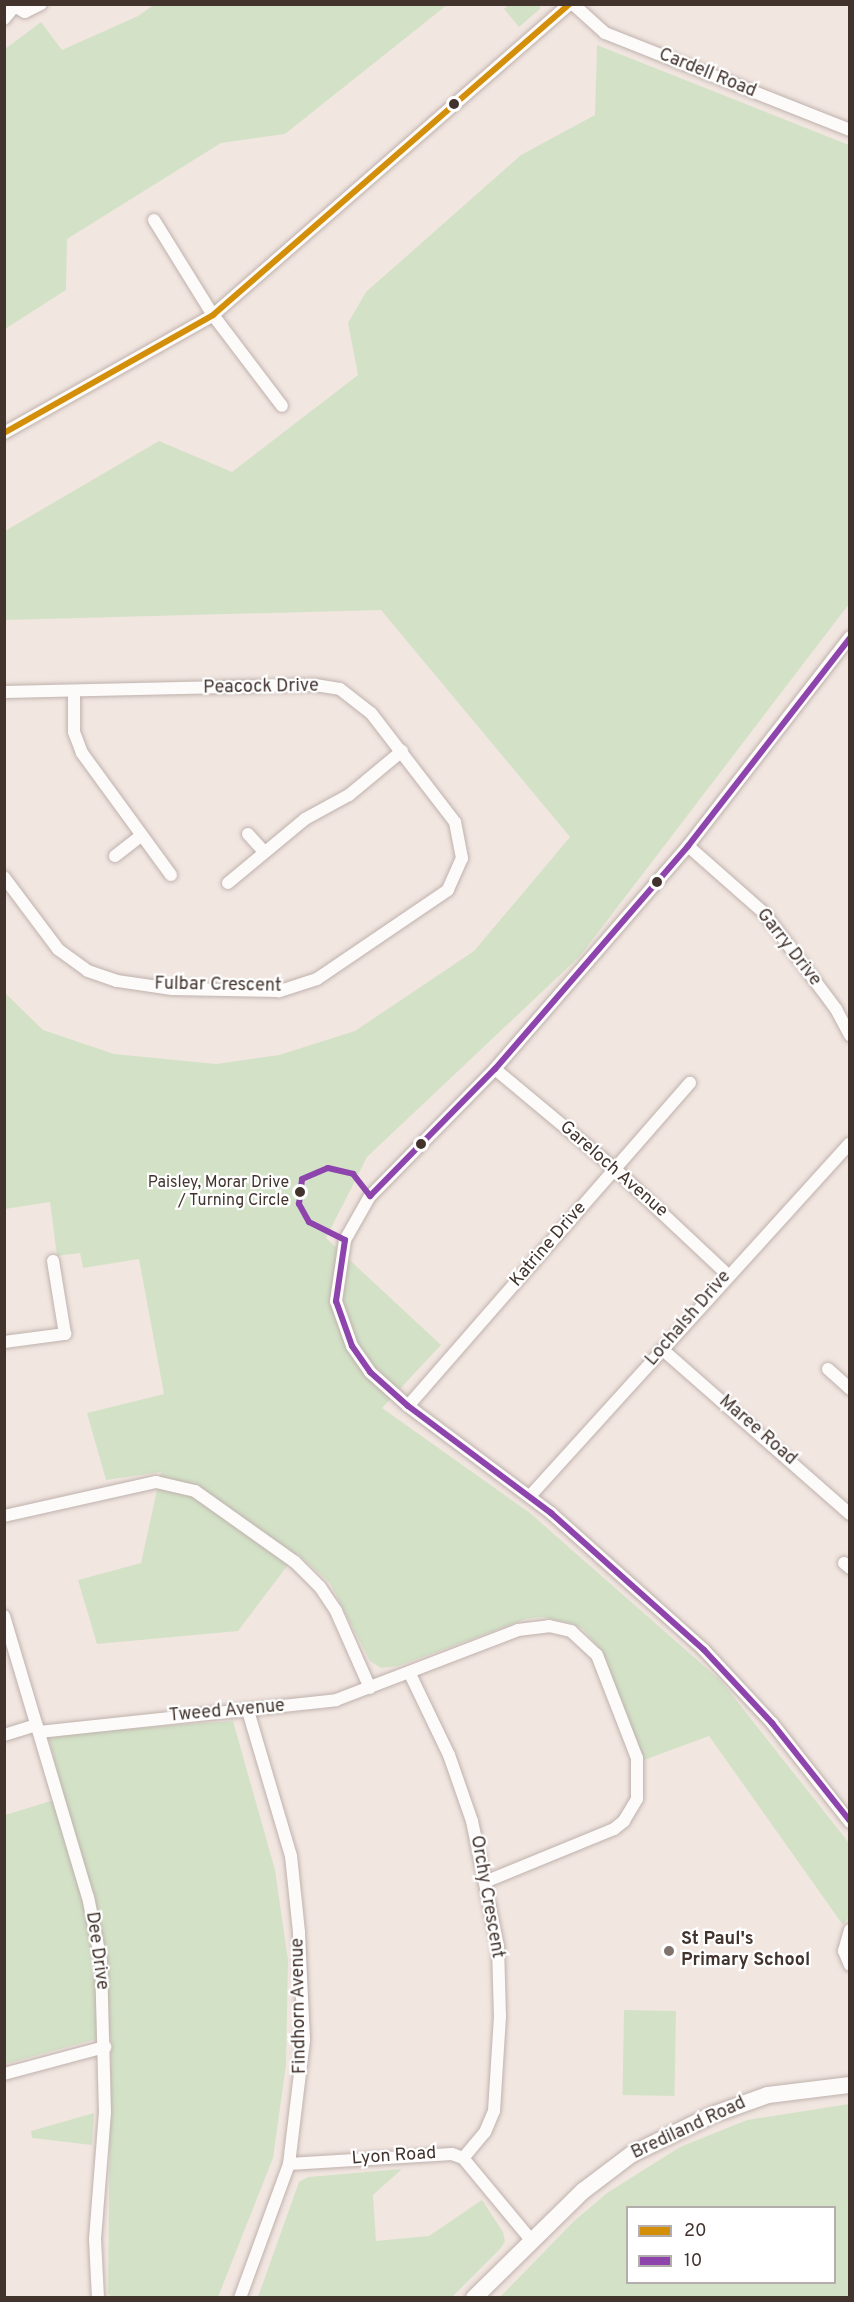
<!DOCTYPE html>
<html>
<head>
<meta charset="utf-8">
<style>
  body { margin:0 }
  #map { position:relative; width:854px; height:2302px; overflow:hidden; background:#f2e6e1; font-family:Overpass,sans-serif }
  div>[style] { position:absolute }
  [style*='--x'] { left:calc(var(--x)*1px); top:calc(var(--y)*1px); width:calc(var(--w)*1px); rotate:calc(var(--a)*1deg) }
  .green>* { inset:0; background:#d3e2c7; transform-origin:0 0 }
  .roads { filter:drop-shadow(0 0 2px #bfb2ad) drop-shadow(0 0 2px #bfb2ad) }
  .street>* { height:12px; margin:-6px; padding:0 6px; transform-origin:6px; border-radius:6px; background:#fdfbfa }
  .secondary>* { height:16px; margin:-8px; padding:0 8px; transform-origin:8px; border-radius:8px; background:#fdfbfa }
  .bus-1>* { height:6px; margin:-3px; padding:0 3px; transform-origin:3px; border-radius:3px; background:#d38f09 }
  .bus-2>* { height:6px; margin:-3px; padding:0 3px; transform-origin:3px; border-radius:3px; background:#8e44ad }
  .dots>* { width:16px; height:16px; translate:-50% -50%; box-sizing:border-box; border:3px solid #fff; border-radius:50% }
  span { translate:-50% -50%; white-space:nowrap; text-align:center; line-height:1.15; -webkit-text-stroke:4.5px #fff; paint-order:stroke }
  .bus-label { font-size:16px; color:#42332d }
  .right { translate:-100% -50%; text-align:right }
  .street-label { font-size:18px; color:#42332d }
  .poi-label { font-size:18px; color:#42332d; font-weight:700 }
  .left { translate:0 -50%; text-align:left }
  .frame { position:absolute; inset:0; border:6px solid #42332d; pointer-events:none }
  .legend { position:absolute; left:626px; top:2206px; width:210px; height:78px; box-sizing:border-box; background:#fff; border:2px solid #b3adab; margin:0; padding:8px 10px; list-style:none; font-size:18px; color:#42332d }
  .legend li { display:flex; align-items:center; gap:12px; height:30px }
  .legend b { width:30px; border:2px solid #b3adab }
</style>
</head>
<body>
<div id="map">
  <div class="green">
    <i style="clip-path:polygon(155px 4px,447px 5px,285px 134px,221px 143px,67px 239px,66px 290px,5px 329px,5px 49px,41px 22px,62px 50px,138px 16px)"></i>
    <i style="clip-path:polygon(509px 4px,538px 5px,541px 8px,519px 27px,504px 9px)"></i>
    <i style="clip-path:polygon(597px 45px,849px 145px,849px 604px,580px 956px,367px 1157px,326px 1238px,441px 1345px,382px 1408px,530px 1513px,721px 1681px,849px 1843px,849px 1917px,843px 1925px,709px 1736px,644px 1760px,601px 1650px,583px 1629px,573px 1624px,543px 1617px,526px 1619px,398px 1666px,381px 1668px,370px 1661px,330px 1583px,297px 1553px,238px 1631px,97px 1644px,78px 1580px,141px 1563px,161px 1472px,106px 1480px,87px 1413px,164px 1394px,139px 1259px,83px 1268px,80px 1253px,57px 1256px,50px 1202px,5px 1209px,4px 992px,43px 1030px,114px 1054px,216px 1064px,279px 1055px,355px 1031px,474px 951px,570px 837px,381px 610px,5px 620px,5px 531px,159px 441px,232px 472px,358px 375px,348px 323px,366px 292px,521px 155px,595px 115px)"></i>
    <i style="clip-path:polygon(233px 1721px,275px 1870px,288px 1960px,286px 2065px,273px 2158px,218px 2297px,113px 2298px,108px 2294px,111px 2035px,5px 2064px,5px 1815px,64px 1797px,48px 1735px)"></i>
    <i style="left:624px;top:2010px;width:52px;height:85px;rotate:1deg"></i>
    <i style="clip-path:polygon(evenodd,849px 2104px,849px 2297px,500px 2297px,574px 2221px,607px 2193px,680px 2147px,747px 2120px,849px 2104px,628px 2208px,834px 2208px,834px 2282px,628px 2282px,628px 2208px)"></i>
    <i style="clip-path:polygon(94px 2113px,92px 2145px,32px 2138px,31px 2131px)"></i>
    <i style="clip-path:polygon(402px 2169px,373px 2195px,376px 2241px,429px 2236px,482px 2200px,503px 2232px,505px 2241px,501px 2248px,452px 2297px,258px 2297px,299px 2182px,308px 2177px)"></i>
  </div>
  <div class="roads">
    <div class="street">
      <i style="--x:11;--y:4;--w:16;--a:30"></i>
      <i style="--x:25;--y:12;--w:18;--a:-27"></i>
      <i style="--x:573;--y:4;--w:43;--a:42.2"></i>
      <i style="--x:605;--y:33;--w:264;--a:21.6"></i>
      <i style="--x:4;--y:19;--w:14;--a:-51"></i>
      <i style="--x:154;--y:220;--w:112;--a:58.2"></i>
      <i style="--x:213;--y:315;--w:114;--a:52.8"></i>
      <i style="--x:4;--y:433;--w:240;--a:-29.4"></i>
      <i style="--x:213;--y:315;--w:473;--a:-41.1"></i>
      <i style="--x:850;--y:637;--w:264;--a:127.8"></i>
      <i style="--x:688;--y:846;--w:295;--a:130.9"></i>
      <i style="--x:495;--y:1069;--w:178;--a:134.5"></i>
      <i style="--x:370;--y:1196;--w:51;--a:119.6"></i>
      <i style="--x:345;--y:1240;--w:62;--a:98.4"></i>
      <i style="--x:336;--y:1301;--w:48;--a:70.4"></i>
      <i style="--x:352;--y:1346;--w:32;--a:55"></i>
      <i style="--x:370;--y:1372;--w:51;--a:41.8"></i>
      <i style="--x:408;--y:1406;--w:179;--a:36.8"></i>
      <i style="--x:551;--y:1513;--w:205;--a:41.8"></i>
      <i style="--x:704;--y:1650;--w:100;--a:47"></i>
      <i style="--x:772;--y:1723;--w:126;--a:51.8"></i>
      <i style="--x:4;--y:692;--w:311;--a:-1.3"></i>
      <i style="--x:315;--y:685;--w:25;--a:9"></i>
      <i style="--x:340;--y:689;--w:39;--a:38"></i>
      <i style="--x:371;--y:713;--w:138;--a:52.4"></i>
      <i style="--x:455;--y:822;--w:37;--a:79"></i>
      <i style="--x:462;--y:858;--w:35;--a:114"></i>
      <i style="--x:448;--y:890;--w:158;--a:145.8"></i>
      <i style="--x:317;--y:979;--w:40;--a:162"></i>
      <i style="--x:279;--y:991;--w:107;--a:-178.9"></i>
      <i style="--x:172;--y:989;--w:56;--a:-171.7"></i>
      <i style="--x:117;--y:981;--w:31;--a:-161"></i>
      <i style="--x:88;--y:971;--w:37;--a:-144"></i>
      <i style="--x:58;--y:949;--w:90;--a:-126.9"></i>
      <i style="--x:74;--y:692;--w:40;--a:90"></i>
      <i style="--x:74;--y:732;--w:22;--a:69"></i>
      <i style="--x:82;--y:753;--w:151;--a:53.9"></i>
      <i style="--x:248;--y:834;--w:24;--a:48"></i>
      <i style="--x:688;--y:846;--w:103;--a:41.4"></i>
      <i style="--x:765;--y:914;--w:119;--a:53.2"></i>
      <i style="--x:836;--y:1009;--w:30;--a:62"></i>
      <i style="--x:115;--y:856;--w:33;--a:-38"></i>
      <i style="--x:228;--y:883;--w:100;--a:-39.7"></i>
      <i style="--x:305;--y:819;--w:50;--a:-28.6"></i>
      <i style="--x:349;--y:795;--w:69;--a:-39.7"></i>
      <i style="--x:495;--y:1069;--w:156;--a:39.8"></i>
      <i style="--x:615;--y:1169;--w:155;--a:43.2"></i>
      <i style="--x:4;--y:1342;--w:62;--a:-7.5"></i>
      <i style="--x:65;--y:1334;--w:74;--a:-99.3"></i>
      <i style="--x:663;--y:1350;--w:249;--a:41.3"></i>
      <i style="--x:828;--y:1369;--w:30;--a:42"></i>
      <i style="--x:408;--y:1406;--w:429;--a:-48.9"></i>
      <i style="--x:530;--y:1496;--w:476;--a:-47.8"></i>
      <i style="--x:4;--y:1516;--w:156;--a:-12.6"></i>
      <i style="--x:156;--y:1482;--w:40;--a:13"></i>
      <i style="--x:195;--y:1491;--w:123;--a:35.4"></i>
      <i style="--x:295;--y:1562;--w:35;--a:45"></i>
      <i style="--x:320;--y:1587;--w:29;--a:56"></i>
      <i style="--x:336;--y:1611;--w:84;--a:66.2"></i>
      <i style="--x:844;--y:1563;--w:8;--a:40"></i>
      <i style="--x:4;--y:1616;--w:293;--a:73.4"></i>
      <i style="--x:88;--y:1897;--w:65;--a:78.5"></i>
      <i style="--x:101;--y:1961;--w:151;--a:88.5"></i>
      <i style="--x:105;--y:2112;--w:127;--a:94.5"></i>
      <i style="--x:95;--y:2239;--w:59;--a:87.1"></i>
      <i style="--x:410;--y:1674;--w:90;--a:64.3"></i>
      <i style="--x:449;--y:1755;--w:70;--a:70.8"></i>
      <i style="--x:472;--y:1821;--w:128;--a:78.3"></i>
      <i style="--x:498;--y:1946;--w:70;--a:88.4"></i>
      <i style="--x:500;--y:2016;--w:95;--a:93.6"></i>
      <i style="--x:494;--y:2111;--w:23;--a:113"></i>
      <i style="--x:485;--y:2132;--w:34;--a:130"></i>
      <i style="--x:39;--y:1732;--w:299;--a:-6.1"></i>
      <i style="--x:336;--y:1700;--w:195;--a:-21"></i>
      <i style="--x:518;--y:1630;--w:31;--a:-7"></i>
      <i style="--x:549;--y:1626;--w:23;--a:13"></i>
      <i style="--x:571;--y:1631;--w:35;--a:43"></i>
      <i style="--x:597;--y:1655;--w:110;--a:68.8"></i>
      <i style="--x:637;--y:1758;--w:41;--a:90"></i>
      <i style="--x:637;--y:1799;--w:26;--a:121"></i>
      <i style="--x:624;--y:1821;--w:13;--a:141"></i>
      <i style="--x:614;--y:1829;--w:137;--a:157.7"></i>
      <i style="--x:4;--y:1735;--w:34;--a:-17"></i>
      <i style="--x:850;--y:1930;--w:22;--a:106"></i>
      <i style="--x:844;--y:1951;--w:15;--a:67"></i>
      <i style="--x:4;--y:2074;--w:105;--a:-15"></i>
      <i style="--x:289;--y:2164;--w:163;--a:-3.5"></i>
      <i style="--x:452;--y:2154;--w:12;--a:20"></i>
      <i style="--x:463;--y:2158;--w:108;--a:50.3"></i>
      <i style="--x:240;--y:2298;--w:143;--a:-69.9"></i>
      <i style="--x:289;--y:2164;--w:125;--a:-83.1"></i>
      <i style="--x:304;--y:2040;--w:108;--a:-92.7"></i>
      <i style="--x:299;--y:1932;--w:76;--a:-96"></i>
      <i style="--x:291;--y:1856;--w:151;--a:-106.5"></i>
    </div>
    <div class="secondary">
      <i style="--x:474;--y:2298;--w:153;--a:-44.5"></i>
      <i style="--x:583;--y:2191;--w:61;--a:-37.1"></i>
      <i style="--x:632;--y:2154;--w:89;--a:-26"></i>
      <i style="--x:712;--y:2115;--w:59;--a:-19.7"></i>
      <i style="--x:768;--y:2095;--w:83;--a:-7"></i>
    </div>
  </div>
  <div class="bus-1">
    <i style="--x:4;--y:433;--w:240;--a:-29.4"></i>
    <i style="--x:213;--y:315;--w:473;--a:-41.1"></i>
  </div>
  <div class="bus-2">
    <i style="--x:370;--y:1196;--w:178;--a:-45.5"></i>
    <i style="--x:495;--y:1069;--w:295;--a:-49.1"></i>
    <i style="--x:688;--y:846;--w:264;--a:-52.1"></i>
    <i style="--x:345;--y:1240;--w:62;--a:98.4"></i>
    <i style="--x:336;--y:1301;--w:48;--a:70.4"></i>
    <i style="--x:352;--y:1346;--w:32;--a:55"></i>
    <i style="--x:370;--y:1372;--w:51;--a:41.8"></i>
    <i style="--x:408;--y:1406;--w:179;--a:36.8"></i>
    <i style="--x:551;--y:1513;--w:205;--a:41.8"></i>
    <i style="--x:704;--y:1650;--w:100;--a:47"></i>
    <i style="--x:772;--y:1723;--w:125;--a:51.5"></i>
    <i style="--x:345;--y:1240;--w:40;--a:-153.4"></i>
    <i style="--x:309;--y:1222;--w:21;--a:-119"></i>
    <i style="--x:299;--y:1204;--w:25;--a:-83"></i>
    <i style="--x:302;--y:1179;--w:28;--a:-23"></i>
    <i style="--x:328;--y:1168;--w:26;--a:13"></i>
    <i style="--x:353;--y:1174;--w:28;--a:52"></i>
  </div>
  <div class="dots">
    <i style="left:454px;top:104px;background:#42332d"></i>
    <i style="left:657px;top:882px;background:#42332d"></i>
    <i style="left:421px;top:1144px;background:#42332d"></i>
    <i style="left:300px;top:1192px;background:#42332d"></i>
    <i style="left:669px;top:1951px;background:#80726c"></i>
  </div>
  <div class="bus-label">
    <span class="right" style="left:289px;top:1192px">Paisley, Morar Drive<br>/ Turning Circle</span>
  </div>
  <div class="street-label">
    <span style="left:707px;top:74px;rotate:22deg">Cardell Road</span>
    <span style="left:261px;top:688px;rotate:-1deg">Peacock Drive</span>
    <span style="left:788px;top:948px;rotate:52deg">Garry Drive</span>
    <span style="left:218px;top:986px;rotate:1deg">Fulbar Crescent</span>
    <span style="left:613px;top:1170px;rotate:41deg">Gareloch Avenue</span>
    <span style="left:549px;top:1245px;rotate:-49deg">Katrine Drive</span>
    <span style="left:689px;top:1319px;rotate:-49deg">Lochalsh Drive</span>
    <span style="left:757px;top:1431px;rotate:41deg">Maree Road</span>
    <span style="left:227px;top:1712px;rotate:-5deg">Tweed Avenue</span>
    <span style="left:486px;top:1897px;rotate:80deg">Orchy Crescent</span>
    <span style="left:96px;top:1951px;rotate:82deg">Dee Drive</span>
    <span style="left:300px;top:2006px;rotate:-91deg">Findhorn Avenue</span>
    <span style="left:689px;top:2129px;rotate:-25deg">Brediland Road</span>
    <span style="left:394px;top:2157px;rotate:-4deg">Lyon Road</span>
  </div>
  <div class="poi-label">
    <span class="left" style="left:681px;top:1951px">St Paul's<br>Primary School</span>
  </div>
  <div class="frame"></div>
  <ul class="legend">
  <li><b style="height:8px;background:#d38f09"></b>20</li>
  <li><b style="height:8px;background:#8e44ad"></b>10</li>
  </ul>
</div>
</body>
</html>
